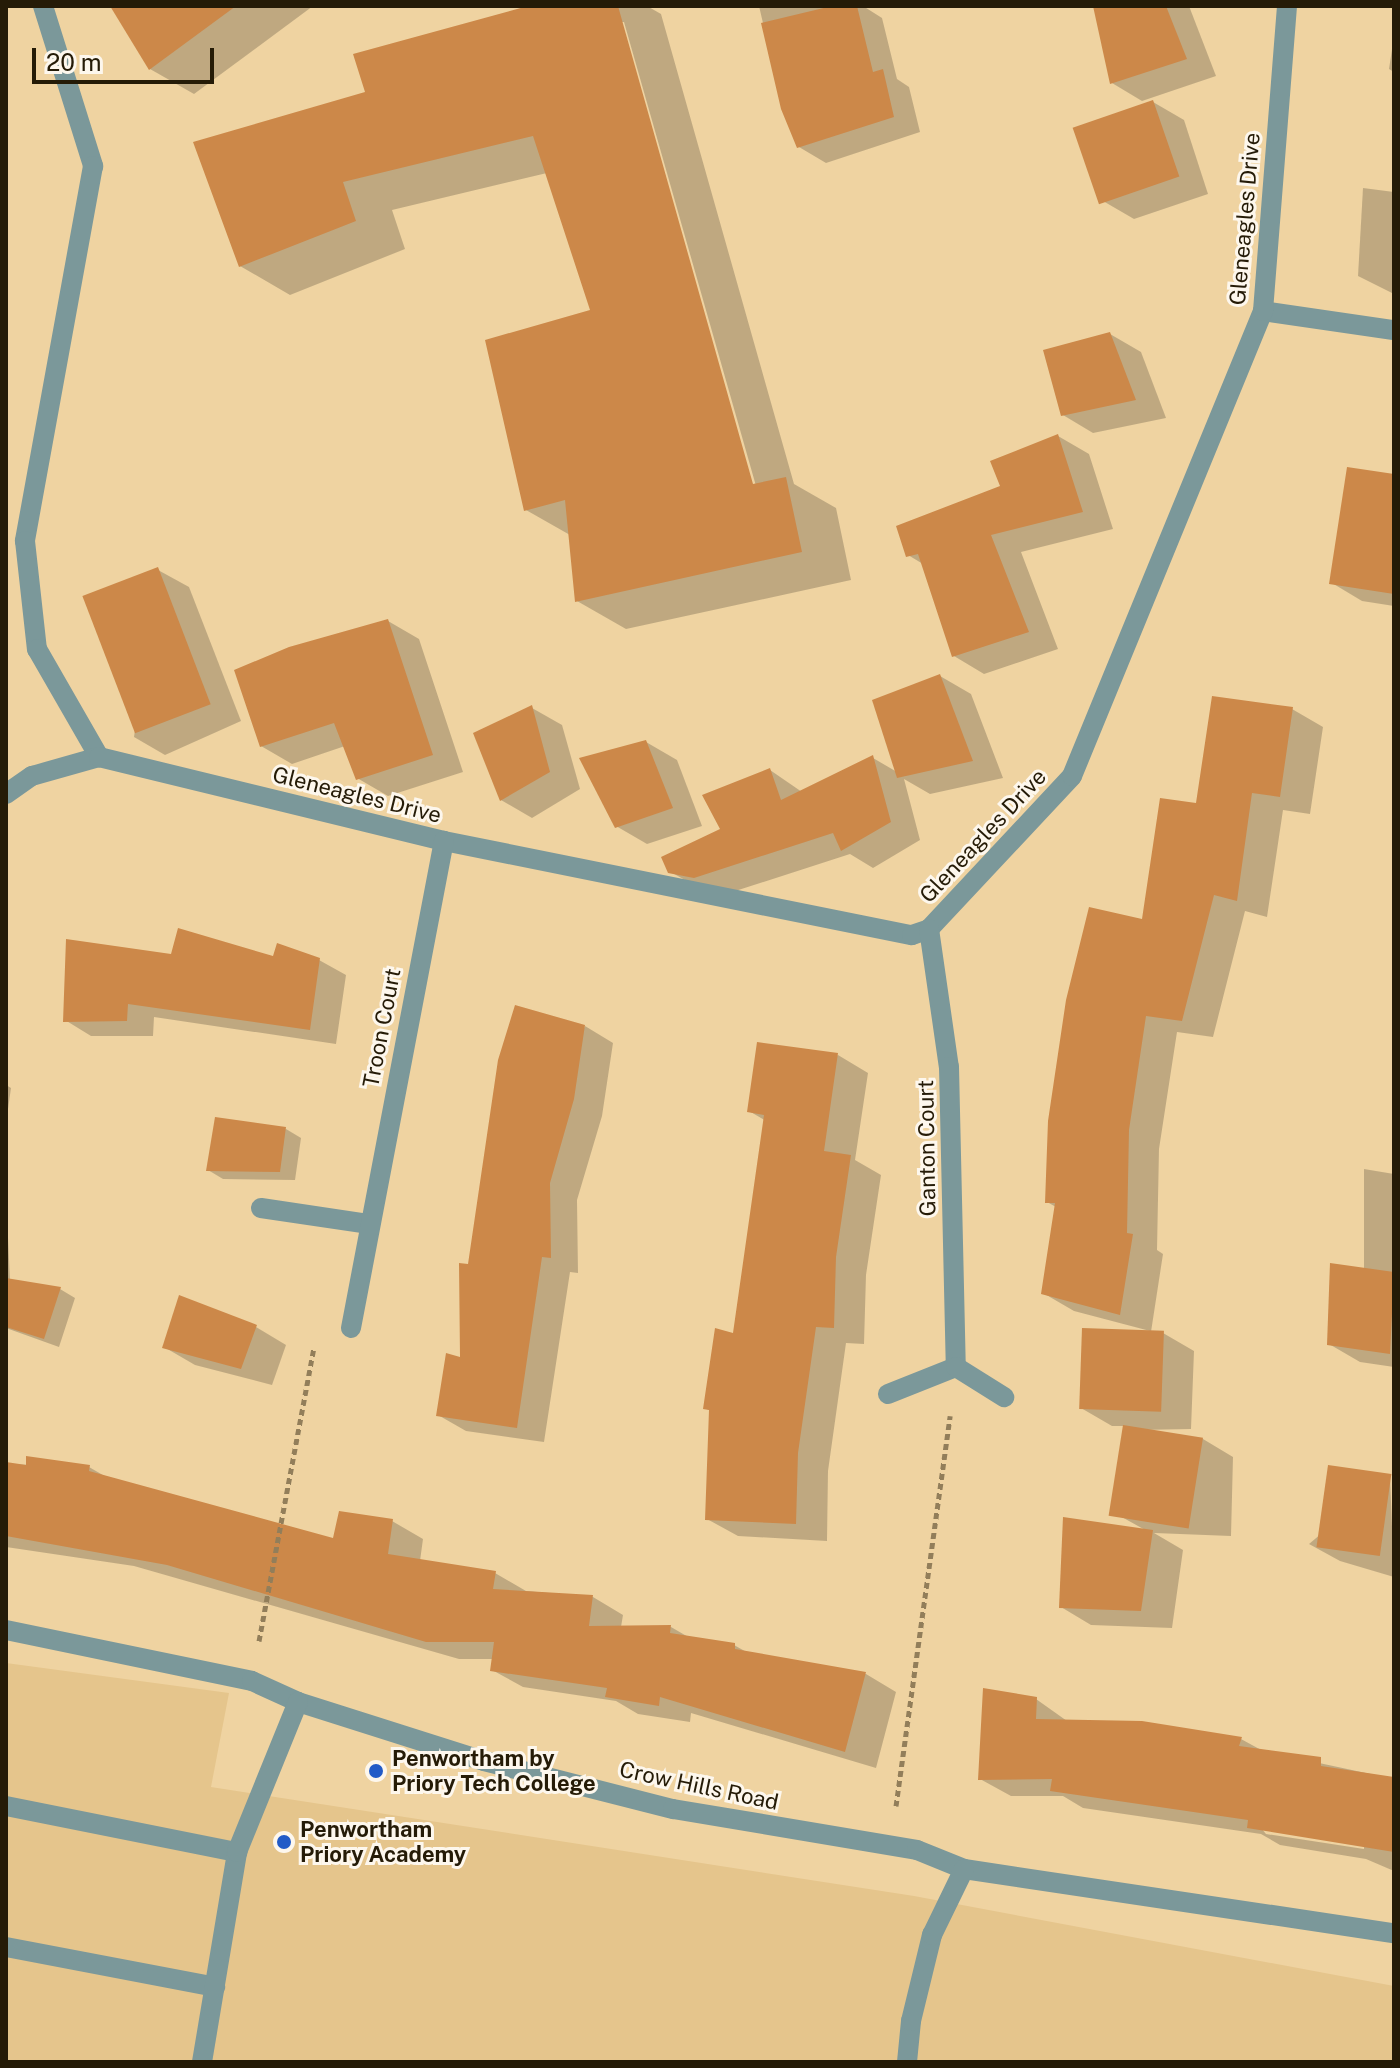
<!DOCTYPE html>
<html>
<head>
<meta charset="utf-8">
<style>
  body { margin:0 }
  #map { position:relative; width:1400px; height:2068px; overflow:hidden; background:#efd3a1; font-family:"Public Sans",sans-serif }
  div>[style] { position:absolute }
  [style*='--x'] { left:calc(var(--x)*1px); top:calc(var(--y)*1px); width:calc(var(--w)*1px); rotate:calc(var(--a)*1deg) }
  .built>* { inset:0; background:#e5c58c }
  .shadow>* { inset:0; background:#0003 }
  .building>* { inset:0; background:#cc8849; transform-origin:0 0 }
  .path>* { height:5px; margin-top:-2.5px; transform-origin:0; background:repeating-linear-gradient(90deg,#927e5a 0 6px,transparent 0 10px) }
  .minor>* { height:20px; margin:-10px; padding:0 10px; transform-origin:10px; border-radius:10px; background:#7b989a }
  .dots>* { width:22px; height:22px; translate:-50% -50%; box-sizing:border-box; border:4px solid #fdf7ed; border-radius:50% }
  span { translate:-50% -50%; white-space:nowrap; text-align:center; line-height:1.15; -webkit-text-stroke:6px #fdf7ed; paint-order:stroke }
  .street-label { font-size:22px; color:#251b07 }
  .poi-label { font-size:22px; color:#251b07; font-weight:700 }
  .left { translate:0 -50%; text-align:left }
  .frame { position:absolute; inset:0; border:8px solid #251b07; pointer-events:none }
  .scale { position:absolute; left:32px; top:48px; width:182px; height:36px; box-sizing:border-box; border:4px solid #251b07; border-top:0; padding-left:10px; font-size:24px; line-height:28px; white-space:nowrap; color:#251b07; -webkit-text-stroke:6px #fdf7ed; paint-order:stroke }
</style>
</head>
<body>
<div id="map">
  <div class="built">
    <i style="clip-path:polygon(6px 1663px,229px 1693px,211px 1787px,914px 1896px,1394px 1986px,1394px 2062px,6px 2062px)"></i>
  </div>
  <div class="shadow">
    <i style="clip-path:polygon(143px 6px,313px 6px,194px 94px,150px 69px)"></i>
    <i style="clip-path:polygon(evenodd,535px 6px,647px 6px,661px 14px,794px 484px,836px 508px,851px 580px,626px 629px,577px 601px,570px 535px,526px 510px,593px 311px,547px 173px,392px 210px,405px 249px,290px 295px,240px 266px,367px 93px,535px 6px,620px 22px,624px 22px,758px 493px,754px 494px,620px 22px)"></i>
    <i style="clip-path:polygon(759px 6px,863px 6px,882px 18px,897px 79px,909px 87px,920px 132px,826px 163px,799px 147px,782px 105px)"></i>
    <i style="clip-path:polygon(1095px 6px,1189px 6px,1216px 76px,1142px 101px,1112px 83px)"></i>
    <i style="clip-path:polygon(1394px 36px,1394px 72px,1389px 69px)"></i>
    <i style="clip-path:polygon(1153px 102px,1184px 120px,1208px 194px,1134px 219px,1103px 201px)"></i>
    <i style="clip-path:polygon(1363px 188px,1394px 192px,1394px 294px,1358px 276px)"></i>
    <i style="clip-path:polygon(1110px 334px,1141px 352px,1166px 418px,1093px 433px,1063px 415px)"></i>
    <i style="clip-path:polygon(1058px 436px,1089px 454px,1113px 529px,1021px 552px,1058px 649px,984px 674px,954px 656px,923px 564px,908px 555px,1002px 488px)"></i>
    <i style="clip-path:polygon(1394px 477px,1394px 606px,1362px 601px,1332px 583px)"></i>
    <i style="clip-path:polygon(158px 570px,189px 587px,241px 721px,165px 755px,134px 737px)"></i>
    <i style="clip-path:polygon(388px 621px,419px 639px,463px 772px,388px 796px,357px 778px,345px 746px,292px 764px,261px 746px)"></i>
    <i style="clip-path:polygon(940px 676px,971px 694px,1003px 778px,930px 794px,904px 779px,920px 840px,873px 868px,850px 854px,726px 894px,701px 889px,669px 871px,723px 830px,770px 770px,802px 792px,873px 758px,897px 772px)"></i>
    <i style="clip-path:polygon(532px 708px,562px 725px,580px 789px,532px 818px,501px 800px)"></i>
    <i style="clip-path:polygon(1292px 709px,1323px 727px,1310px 814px,1283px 810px,1267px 917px,1245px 911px,1213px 1037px,1177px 1032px,1159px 1149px,1157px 1250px,1163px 1254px,1151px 1332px,1163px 1333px,1194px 1351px,1191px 1429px,1138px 1430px,1203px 1439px,1233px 1457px,1231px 1536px,1154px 1533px,1183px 1550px,1172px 1628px,1091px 1625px,1061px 1607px,1147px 1531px,1120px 1516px,1125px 1426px,1112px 1426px,1081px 1408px,1150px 1331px,1074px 1311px,1043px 1293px,1056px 1207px,1047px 1202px,1144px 921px,1198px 805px)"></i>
    <i style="clip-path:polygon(646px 742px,677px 760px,702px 826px,647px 844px,616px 826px)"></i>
    <i style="clip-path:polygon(172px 956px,319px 960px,346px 975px,336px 1044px,154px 1017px,153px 1036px,91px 1036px,65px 1020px)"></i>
    <i style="clip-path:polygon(585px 1026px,613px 1043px,602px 1116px,577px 1200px,578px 1273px,570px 1272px,544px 1442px,466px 1431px,438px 1415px,462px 1359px,469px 1267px)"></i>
    <i style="clip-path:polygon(838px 1055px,868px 1073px,855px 1160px,881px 1175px,866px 1275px,864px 1344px,846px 1343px,828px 1471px,827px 1541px,738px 1536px,707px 1519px,711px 1411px,705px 1408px,735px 1335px,766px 1121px,749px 1111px)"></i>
    <i style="clip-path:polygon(6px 1085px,11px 1088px,6px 1123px)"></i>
    <i style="clip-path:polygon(286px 1129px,301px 1138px,295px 1180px,223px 1179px,208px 1170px)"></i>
    <i style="clip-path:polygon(1364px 1169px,1394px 1174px,1394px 1367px,1360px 1362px,1329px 1344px,1364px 1270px)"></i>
    <i style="clip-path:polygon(6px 1193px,10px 1281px,60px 1289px,75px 1298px,59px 1347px,6px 1328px)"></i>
    <i style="clip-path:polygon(256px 1327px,286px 1345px,272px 1385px,195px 1365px,164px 1347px)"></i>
    <i style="clip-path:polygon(6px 1464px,89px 1467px,108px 1478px,334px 1541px,392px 1521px,423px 1539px,420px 1561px,495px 1573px,526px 1591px,593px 1597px,623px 1615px,621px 1627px,671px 1627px,690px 1638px,734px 1645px,750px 1654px,866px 1674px,896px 1692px,876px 1768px,691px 1713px,690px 1722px,638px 1714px,616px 1701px,523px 1687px,492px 1670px,494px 1659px,459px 1659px,134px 1566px,6px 1547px)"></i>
    <i style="clip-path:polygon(1390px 1476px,1394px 1577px,1340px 1561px,1309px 1544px)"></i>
    <i style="clip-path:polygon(evenodd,1036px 1699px,1067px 1721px,1241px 1739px,1263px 1751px,1394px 1779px,1394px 1871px,1366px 1859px,1280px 1845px,1261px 1834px,1083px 1808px,1063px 1796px,1011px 1796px,980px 1779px,1036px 1699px,1262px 1829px,1364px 1845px,1364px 1849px,1266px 1834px,1262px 1829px)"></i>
  </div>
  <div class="building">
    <i style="clip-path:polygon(110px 6px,236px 6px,149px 70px)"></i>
    <i style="clip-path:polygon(528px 6px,618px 6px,753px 484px,786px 477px,802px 552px,575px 602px,565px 500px,524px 511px,485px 340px,590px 310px,533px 136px,343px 182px,356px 221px,239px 267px,193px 142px,365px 92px,353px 54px)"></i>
    <i style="clip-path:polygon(832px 6px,857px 6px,873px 72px,883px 69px,894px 117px,797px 148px,781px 109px,761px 23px)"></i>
    <i style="clip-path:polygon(1093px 6px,1166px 6px,1187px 59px,1110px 84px)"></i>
    <i style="left:1153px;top:100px;width:81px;height:85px;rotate:71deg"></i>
    <i style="clip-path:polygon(1110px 332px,1136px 400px,1061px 416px,1043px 350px)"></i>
    <i style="clip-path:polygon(1058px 434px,1083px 512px,991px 535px,1029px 632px,952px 657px,918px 554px,906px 557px,896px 526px,1000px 486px,990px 461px)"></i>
    <i style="clip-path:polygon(1347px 467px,1394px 474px,1394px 594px,1329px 584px)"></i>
    <i style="left:158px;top:567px;width:147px;height:81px;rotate:69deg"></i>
    <i style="clip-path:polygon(388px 619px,433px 755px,356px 780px,334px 723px,260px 747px,234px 670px,289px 647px)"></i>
    <i style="clip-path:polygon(940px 674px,973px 761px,897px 778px,872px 700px)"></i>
    <i style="clip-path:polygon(1212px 696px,1293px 707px,1280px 797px,1252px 793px,1237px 901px,1214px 895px,1182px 1021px,1146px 1016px,1129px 1130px,1127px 1233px,1133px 1234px,1120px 1315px,1041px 1294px,1055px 1203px,1045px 1203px,1048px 1121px,1066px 1000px,1089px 907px,1142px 919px,1160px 798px,1196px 803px)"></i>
    <i style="clip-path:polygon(532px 705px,550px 772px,500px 801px,473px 733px)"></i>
    <i style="clip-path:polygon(646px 740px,673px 808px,615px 828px,579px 758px)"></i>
    <i style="clip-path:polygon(873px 755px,891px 822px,841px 851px,833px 833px,694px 878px,668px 873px,661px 857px,720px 829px,702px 795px,770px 768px,781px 800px)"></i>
    <i style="clip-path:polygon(178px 928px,273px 956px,277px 943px,320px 958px,310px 1030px,128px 1004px,127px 1021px,63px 1022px,66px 939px,171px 954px)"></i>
    <i style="clip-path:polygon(515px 1005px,585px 1025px,574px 1099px,550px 1183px,551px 1258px,542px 1257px,517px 1428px,436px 1416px,446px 1353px,460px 1357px,459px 1263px,468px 1264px,498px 1060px)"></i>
    <i style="clip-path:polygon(757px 1042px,838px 1053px,824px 1151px,851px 1155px,836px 1257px,834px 1328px,816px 1327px,798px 1453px,796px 1524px,705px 1520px,709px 1410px,703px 1409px,715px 1328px,733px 1333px,764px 1115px,747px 1112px)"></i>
    <i style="clip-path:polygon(215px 1117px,286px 1127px,280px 1172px,206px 1171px)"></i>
    <i style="clip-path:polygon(1330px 1263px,1394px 1272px,1390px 1354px,1327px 1345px)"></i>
    <i style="clip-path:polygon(6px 1278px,61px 1287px,44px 1339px,6px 1327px)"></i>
    <i style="clip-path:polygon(179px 1295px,257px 1325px,241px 1369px,162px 1348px)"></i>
    <i style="left:1082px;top:1328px;width:82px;height:81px;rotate:2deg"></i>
    <i style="left:1123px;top:1425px;width:81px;height:92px;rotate:9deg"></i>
    <i style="clip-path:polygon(26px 1456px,90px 1465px,89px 1471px,333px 1538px,339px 1511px,393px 1519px,388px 1554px,496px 1571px,493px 1589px,593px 1595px,589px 1626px,671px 1625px,670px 1633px,735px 1643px,735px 1649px,866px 1672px,845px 1752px,660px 1697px,659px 1706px,605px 1697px,607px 1688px,490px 1671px,494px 1642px,426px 1642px,167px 1565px,6px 1536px,6px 1462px,26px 1465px)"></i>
    <i style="left:1328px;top:1465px;width:64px;height:83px;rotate:8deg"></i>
    <i style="clip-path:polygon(1063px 1517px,1153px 1530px,1141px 1611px,1059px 1608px)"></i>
    <i style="clip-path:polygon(983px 1688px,1037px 1697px,1036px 1719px,1142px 1721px,1242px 1737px,1239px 1746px,1321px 1757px,1321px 1766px,1394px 1777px,1394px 1852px,1247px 1828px,1248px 1820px,1050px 1791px,1052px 1779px,978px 1780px)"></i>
  </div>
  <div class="path">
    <i style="--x:259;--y:1641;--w:298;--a:-79.4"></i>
    <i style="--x:896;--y:1806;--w:394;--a:-82.1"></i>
  </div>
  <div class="minor">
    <i style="--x:43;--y:6;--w:168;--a:72.6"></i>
    <i style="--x:93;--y:166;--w:381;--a:100.3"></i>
    <i style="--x:25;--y:541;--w:109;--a:83.7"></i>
    <i style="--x:37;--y:649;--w:125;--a:60.1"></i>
    <i style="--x:1263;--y:311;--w:132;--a:8.3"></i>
    <i style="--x:6;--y:794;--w:32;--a:-35"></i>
    <i style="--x:32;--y:776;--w:70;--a:-15.8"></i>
    <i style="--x:99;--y:757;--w:355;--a:13.7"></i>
    <i style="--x:444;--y:841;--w:477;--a:11.4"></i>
    <i style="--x:912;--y:935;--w:18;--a:-19"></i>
    <i style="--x:929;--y:929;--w:209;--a:-46.9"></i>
    <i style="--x:1072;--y:776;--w:503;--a:-67.67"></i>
    <i style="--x:1263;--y:311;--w:306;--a:-85.5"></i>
    <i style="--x:929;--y:929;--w:139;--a:81.8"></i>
    <i style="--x:949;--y:1067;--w:300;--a:88.7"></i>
    <i style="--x:261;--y:1208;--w:108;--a:8.5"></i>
    <i style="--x:351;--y:1328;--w:496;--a:-79.2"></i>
    <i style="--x:888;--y:1394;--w:73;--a:-21.7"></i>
    <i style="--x:956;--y:1367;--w:57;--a:32"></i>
    <i style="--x:6;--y:1630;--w:251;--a:11.7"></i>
    <i style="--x:252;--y:1681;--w:51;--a:24.5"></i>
    <i style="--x:298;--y:1702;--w:195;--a:17.6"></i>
    <i style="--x:484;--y:1761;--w:195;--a:14.3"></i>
    <i style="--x:673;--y:1809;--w:247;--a:9.5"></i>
    <i style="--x:917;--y:1850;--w:51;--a:22"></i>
    <i style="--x:964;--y:1869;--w:435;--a:8.5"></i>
    <i style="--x:6;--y:1806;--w:236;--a:11.3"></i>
    <i style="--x:6;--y:1947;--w:213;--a:10.8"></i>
    <i style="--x:202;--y:2062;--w:213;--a:-80.5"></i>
    <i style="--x:237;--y:1852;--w:162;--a:-67.9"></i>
    <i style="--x:907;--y:2062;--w:41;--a:-84.4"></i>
    <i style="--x:911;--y:2021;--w:89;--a:-76.3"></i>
    <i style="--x:932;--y:1935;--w:73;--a:-64.1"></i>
  </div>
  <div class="dots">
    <i style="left:376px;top:1771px;background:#225bc7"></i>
    <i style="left:284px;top:1842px;background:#225bc7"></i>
  </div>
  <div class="street-label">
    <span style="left:1245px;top:219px;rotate:-85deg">Gleneagles Drive</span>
    <span style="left:357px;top:795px;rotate:14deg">Gleneagles Drive</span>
    <span style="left:983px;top:836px;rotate:-47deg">Gleneagles Drive</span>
    <span style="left:382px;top:1028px;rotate:-79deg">Troon Court</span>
    <span style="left:927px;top:1148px;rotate:-91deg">Ganton Court</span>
    <span style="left:699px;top:1786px;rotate:12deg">Crow Hills Road</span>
  </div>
  <div class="poi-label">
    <span class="left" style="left:392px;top:1771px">Penwortham by<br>Priory Tech College</span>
    <span class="left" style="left:300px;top:1842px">Penwortham<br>Priory Academy</span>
  </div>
  <div class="frame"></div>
  <div class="scale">20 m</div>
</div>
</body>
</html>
